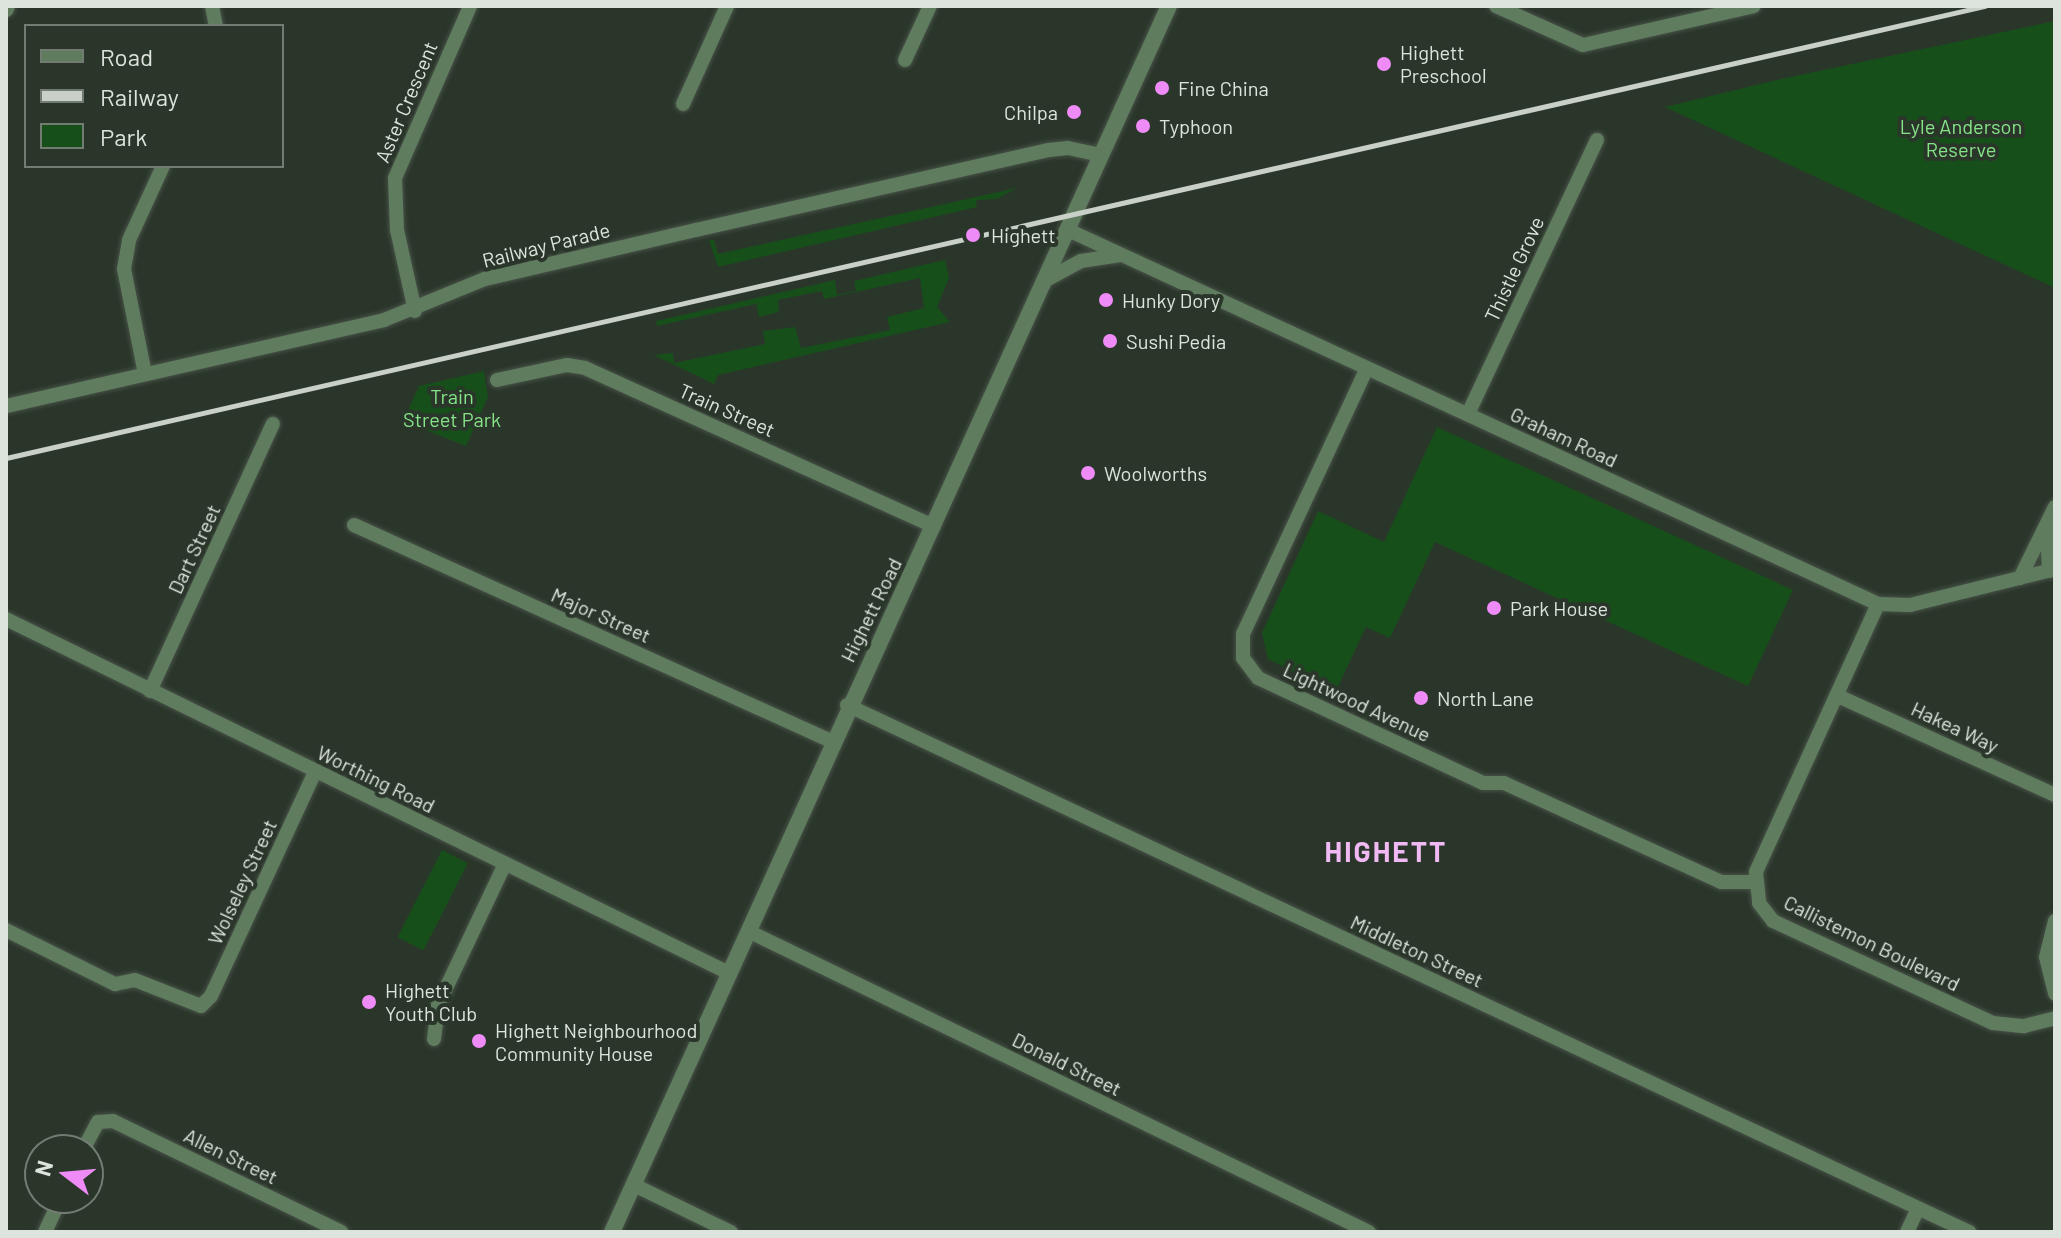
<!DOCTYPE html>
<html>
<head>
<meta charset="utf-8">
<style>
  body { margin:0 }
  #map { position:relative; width:2061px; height:1238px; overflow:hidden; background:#2b362b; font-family:Barlow,sans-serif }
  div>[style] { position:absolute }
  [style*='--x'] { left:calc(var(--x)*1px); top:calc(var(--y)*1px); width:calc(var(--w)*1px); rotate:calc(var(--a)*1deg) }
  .green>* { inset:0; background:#174f1b; transform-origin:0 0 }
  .roads { filter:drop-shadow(0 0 2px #475247) drop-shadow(0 0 2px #475247) }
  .minor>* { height:14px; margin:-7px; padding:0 7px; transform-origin:7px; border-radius:7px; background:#5f7c5f }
  .tertiary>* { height:16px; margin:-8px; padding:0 8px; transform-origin:8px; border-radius:8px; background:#5f7c5f }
  .rail>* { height:5px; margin:-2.5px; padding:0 2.5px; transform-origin:2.5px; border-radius:2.5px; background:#c8d0c8 }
  .dots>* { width:22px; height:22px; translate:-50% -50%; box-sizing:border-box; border:4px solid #2b362b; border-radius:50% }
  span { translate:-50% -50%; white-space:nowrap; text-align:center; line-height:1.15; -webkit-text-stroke:8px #2b362b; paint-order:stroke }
  .poi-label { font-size:20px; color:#dde4dd }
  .left { translate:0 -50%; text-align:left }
  .right { translate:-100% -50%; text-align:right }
  .street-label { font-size:20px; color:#dde4dd }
  .park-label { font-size:20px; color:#85e487 }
  .district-label { font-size:28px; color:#f1b9f4; font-weight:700; letter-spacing:2px }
  .frame { position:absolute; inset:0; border:8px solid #dde4dd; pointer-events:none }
  .legend { position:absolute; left:24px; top:24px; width:260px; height:144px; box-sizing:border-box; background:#2b362b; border:2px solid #727c72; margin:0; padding:10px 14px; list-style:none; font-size:24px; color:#dde4dd }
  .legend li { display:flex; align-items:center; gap:16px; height:40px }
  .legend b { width:40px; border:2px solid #727c72 }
  .north { position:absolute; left:24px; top:1134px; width:80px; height:80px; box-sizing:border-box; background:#2b362b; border:2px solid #727c72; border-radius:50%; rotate:286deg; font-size:22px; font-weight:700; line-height:32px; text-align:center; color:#dde4dd }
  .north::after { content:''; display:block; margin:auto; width:28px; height:36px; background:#ef8bf7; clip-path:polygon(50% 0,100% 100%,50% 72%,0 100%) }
</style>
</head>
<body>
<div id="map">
  <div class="green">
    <i style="clip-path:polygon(2055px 21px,2055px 288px,1665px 107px,1781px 79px)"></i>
    <i style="clip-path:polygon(1017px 188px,997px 199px,976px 200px,977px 207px,718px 267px,709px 240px,714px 240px,718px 254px)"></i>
    <i style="clip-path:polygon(945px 260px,949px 278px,937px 307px,950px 322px,718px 375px,714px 384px,654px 355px,673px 353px,674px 363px,765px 344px,763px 331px,795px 327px,801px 348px,890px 330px,887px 317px,924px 308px,920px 278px,824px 299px,822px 291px,778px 300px,779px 312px,759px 317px,756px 304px,657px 326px,656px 321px,835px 280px,837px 295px,856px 291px,854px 281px)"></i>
    <i style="clip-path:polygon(484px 371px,488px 397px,466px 446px,403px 421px,419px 386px)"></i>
    <i style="clip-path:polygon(1437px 427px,1793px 590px,1748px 686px,1435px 542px,1390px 638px,1366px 627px,1335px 693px,1268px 659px,1262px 633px,1318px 511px,1384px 542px)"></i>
    <i style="left:442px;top:850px;width:29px;height:98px;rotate:27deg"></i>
  </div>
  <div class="roads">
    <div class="minor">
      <i style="--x:212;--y:6;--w:20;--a:79"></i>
      <i style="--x:1496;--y:6;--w:95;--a:24.1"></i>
      <i style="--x:1583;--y:45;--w:175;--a:-12.8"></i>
      <i style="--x:905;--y:60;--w:60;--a:-65.2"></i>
      <i style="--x:683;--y:104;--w:107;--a:-65.8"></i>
      <i style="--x:1068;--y:230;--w:892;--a:24.78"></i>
      <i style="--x:1878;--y:604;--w:32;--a:2"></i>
      <i style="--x:1910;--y:605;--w:149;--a:-13.9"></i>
      <i style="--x:1044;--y:281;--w:42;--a:-28.4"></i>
      <i style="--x:1081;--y:261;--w:40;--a:-8.5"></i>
      <i style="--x:415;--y:311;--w:83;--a:-102.5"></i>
      <i style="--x:397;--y:230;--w:52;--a:-92.2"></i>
      <i style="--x:395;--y:178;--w:188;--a:-66.4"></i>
      <i style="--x:1367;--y:368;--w:293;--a:115"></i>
      <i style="--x:1243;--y:634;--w:24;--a:90"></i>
      <i style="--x:1243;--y:658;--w:25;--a:53"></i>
      <i style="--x:1258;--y:678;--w:248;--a:25"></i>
      <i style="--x:1483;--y:783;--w:21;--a:0"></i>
      <i style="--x:1504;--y:783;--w:239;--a:24.5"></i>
      <i style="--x:1721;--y:882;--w:34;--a:0"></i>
      <i style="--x:145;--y:374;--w:107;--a:-101.3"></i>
      <i style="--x:124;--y:269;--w:29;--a:-80"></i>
      <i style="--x:129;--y:240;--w:81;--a:-65.3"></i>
      <i style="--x:497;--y:380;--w:72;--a:-12.1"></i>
      <i style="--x:567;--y:365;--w:18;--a:9"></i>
      <i style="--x:585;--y:368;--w:383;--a:24.4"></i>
      <i style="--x:6;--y:406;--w:388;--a:-12.8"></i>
      <i style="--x:384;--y:320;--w:109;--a:-22.1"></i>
      <i style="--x:485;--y:279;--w:217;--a:-13.1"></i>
      <i style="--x:696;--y:230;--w:362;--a:-12.8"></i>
      <i style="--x:1049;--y:150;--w:19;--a:-6"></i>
      <i style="--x:1068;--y:148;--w:34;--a:12"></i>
      <i style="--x:1468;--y:414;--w:303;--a:-64.8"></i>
      <i style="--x:354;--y:525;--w:524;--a:24.36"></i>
      <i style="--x:2047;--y:527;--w:44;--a:87.4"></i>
      <i style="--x:2020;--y:578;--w:79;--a:-63.8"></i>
      <i style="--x:1878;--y:604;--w:294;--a:114.5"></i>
      <i style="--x:1756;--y:872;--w:31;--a:84"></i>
      <i style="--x:1759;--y:903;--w:23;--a:52"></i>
      <i style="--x:1773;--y:921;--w:242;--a:24.9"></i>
      <i style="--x:1993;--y:1023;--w:31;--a:6"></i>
      <i style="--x:2024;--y:1026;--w:32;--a:-14"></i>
      <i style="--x:6;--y:619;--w:805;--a:26.09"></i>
      <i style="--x:150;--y:691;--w:294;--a:-65.3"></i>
      <i style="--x:1838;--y:696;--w:239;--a:24.5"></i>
      <i style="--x:847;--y:705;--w:1240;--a:25.16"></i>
      <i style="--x:2055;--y:921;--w:37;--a:104"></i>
      <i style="--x:2046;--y:957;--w:38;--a:76"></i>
      <i style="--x:6;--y:930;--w:122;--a:26.4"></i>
      <i style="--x:115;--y:984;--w:20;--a:-11"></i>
      <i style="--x:135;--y:980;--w:71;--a:21.5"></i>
      <i style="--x:201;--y:1006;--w:14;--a:-45"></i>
      <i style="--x:211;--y:996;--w:247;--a:-65.1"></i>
      <i style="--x:748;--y:931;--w:690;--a:25.86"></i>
      <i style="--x:434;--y:1039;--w:34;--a:-83"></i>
      <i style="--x:438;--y:1005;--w:156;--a:-64.6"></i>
      <i style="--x:83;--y:1150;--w:32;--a:-62"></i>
      <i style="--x:98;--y:1122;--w:15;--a:-4"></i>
      <i style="--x:113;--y:1121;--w:254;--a:25.9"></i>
      <i style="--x:634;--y:1185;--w:108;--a:25.9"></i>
      <i style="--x:45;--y:1232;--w:38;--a:-65"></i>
      <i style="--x:1907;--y:1232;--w:26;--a:-65"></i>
    </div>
    <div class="tertiary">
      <i style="--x:6;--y:9;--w:3;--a:-72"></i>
      <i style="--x:612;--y:1232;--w:1347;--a:-65.57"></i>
    </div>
  </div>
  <div class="rail">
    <i style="--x:6;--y:458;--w:2030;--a:-12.87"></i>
  </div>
  <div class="dots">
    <i style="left:1384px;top:64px;background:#ef8bf7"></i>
    <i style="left:1162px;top:88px;background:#ef8bf7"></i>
    <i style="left:1074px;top:112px;background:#ef8bf7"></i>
    <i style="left:1143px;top:126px;background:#ef8bf7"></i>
    <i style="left:973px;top:235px;background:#ef8bf7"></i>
    <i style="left:1106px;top:300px;background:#ef8bf7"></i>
    <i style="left:1110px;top:341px;background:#ef8bf7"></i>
    <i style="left:1088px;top:473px;background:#ef8bf7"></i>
    <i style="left:1494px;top:608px;background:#ef8bf7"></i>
    <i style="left:1421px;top:698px;background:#ef8bf7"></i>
    <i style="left:369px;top:1002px;background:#ef8bf7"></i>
    <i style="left:479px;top:1041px;background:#ef8bf7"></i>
  </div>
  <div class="poi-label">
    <span class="left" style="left:1400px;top:64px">Highett<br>Preschool</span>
    <span class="left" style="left:1178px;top:88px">Fine China</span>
    <span class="right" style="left:1058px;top:112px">Chilpa</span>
    <span class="left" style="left:1159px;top:126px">Typhoon</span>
    <span class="left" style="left:991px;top:235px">Highett</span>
    <span class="left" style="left:1122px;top:300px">Hunky Dory</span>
    <span class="left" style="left:1126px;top:341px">Sushi Pedia</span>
    <span class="left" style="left:1104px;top:473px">Woolworths</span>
    <span class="left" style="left:1510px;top:608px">Park House</span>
    <span class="left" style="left:1437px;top:698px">North Lane</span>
    <span class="left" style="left:385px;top:1002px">Highett<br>Youth Club</span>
    <span class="left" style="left:495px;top:1042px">Highett Neighbourhood<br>Community House</span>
  </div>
  <div class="street-label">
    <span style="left:406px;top:102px;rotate:-67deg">Aster Crescent</span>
    <span style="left:546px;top:245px;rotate:-14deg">Railway Parade</span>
    <span style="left:1514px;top:269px;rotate:-65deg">Thistle Grove</span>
    <span style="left:727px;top:410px;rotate:24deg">Train Street</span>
    <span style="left:1564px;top:437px;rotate:25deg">Graham Road</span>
    <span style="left:194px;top:549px;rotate:-65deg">Dart Street</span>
    <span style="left:871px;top:610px;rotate:-64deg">Highett Road</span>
    <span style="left:601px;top:615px;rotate:24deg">Major Street</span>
    <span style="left:1357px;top:702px;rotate:25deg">Lightwood Avenue</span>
    <span style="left:1955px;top:727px;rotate:25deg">Hakea Way</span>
    <span style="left:376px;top:779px;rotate:26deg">Worthing Road</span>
    <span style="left:242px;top:882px;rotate:-65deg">Wolseley Street</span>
    <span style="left:1872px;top:943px;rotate:26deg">Callistemon Boulevard</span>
    <span style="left:1417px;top:951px;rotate:25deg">Middleton Street</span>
    <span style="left:1067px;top:1064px;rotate:26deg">Donald Street</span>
    <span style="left:231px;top:1156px;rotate:26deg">Allen Street</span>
  </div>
  <div class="park-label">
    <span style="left:1961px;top:138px">Lyle Anderson<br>Reserve</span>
    <span style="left:452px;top:408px">Train<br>Street Park</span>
  </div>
  <div class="district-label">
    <span style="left:1386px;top:851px">HIGHETT</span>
  </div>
  <div class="frame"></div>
  <ul class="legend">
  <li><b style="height:10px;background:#5f7c5f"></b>Road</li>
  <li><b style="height:10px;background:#c8d0c8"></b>Railway</li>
  <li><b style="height:22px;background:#174f1b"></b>Park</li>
  </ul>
  <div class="north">N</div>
</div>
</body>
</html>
